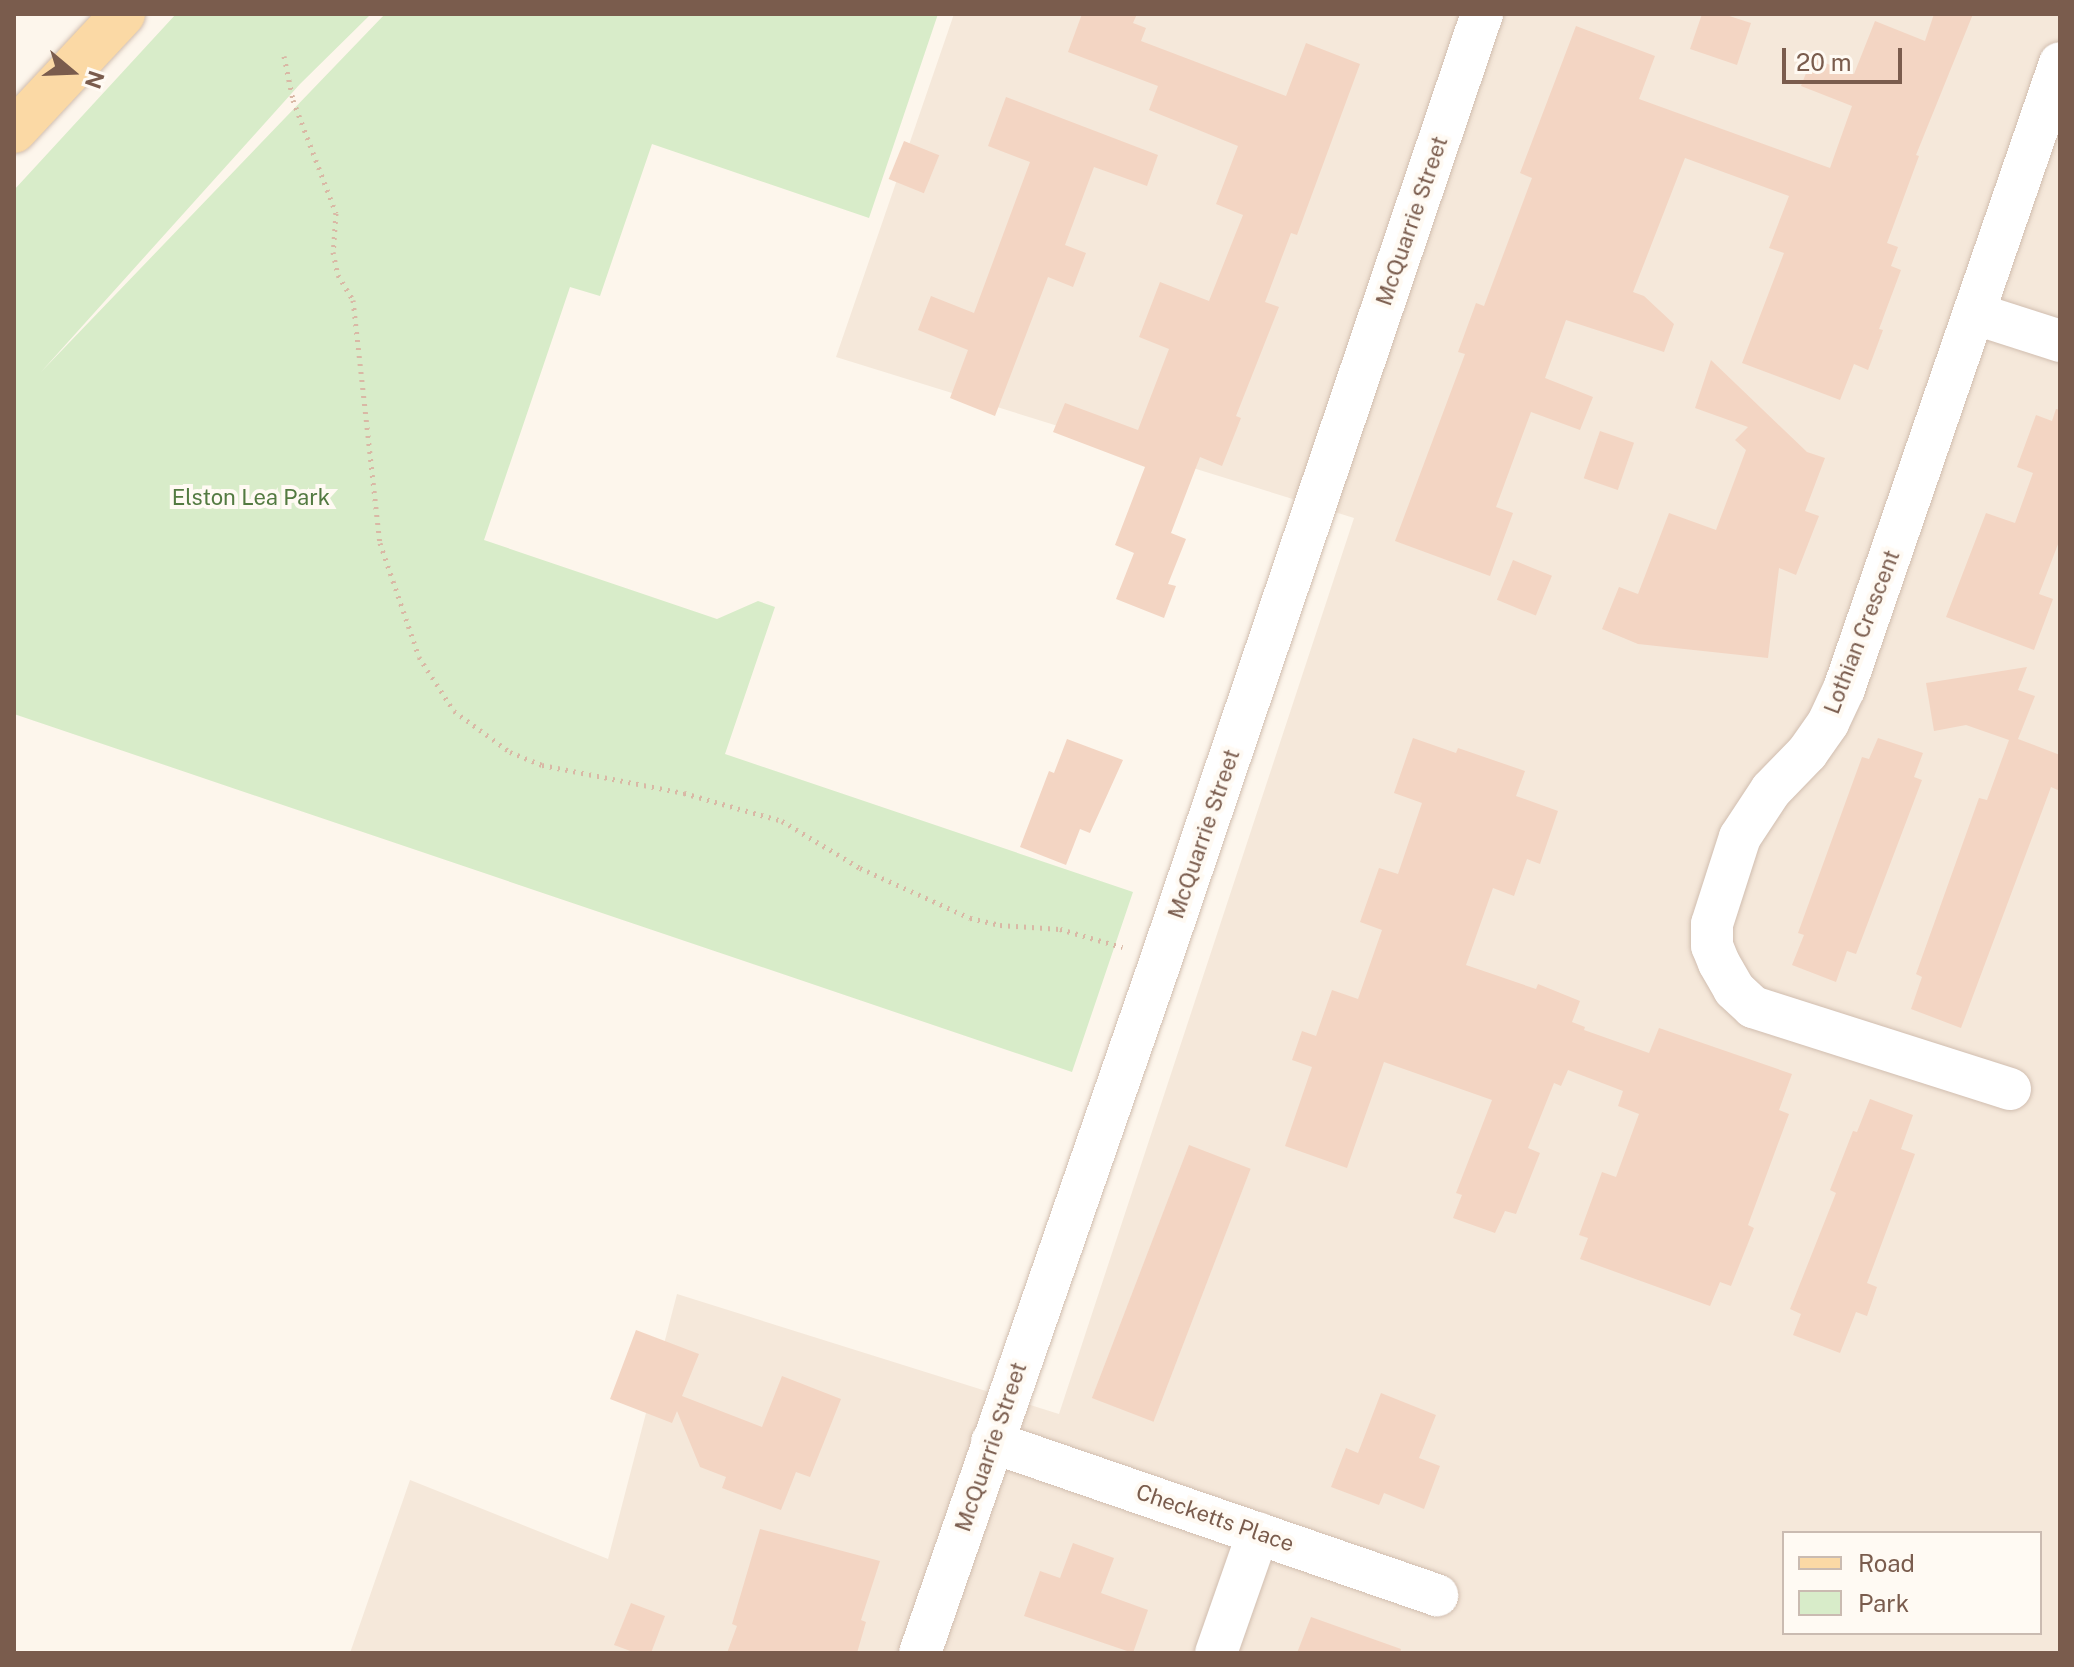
<!DOCTYPE html>
<html>
<head>
<meta charset="utf-8">
<style>
  body { margin:0 }
  #map { position:relative; width:2074px; height:1667px; overflow:hidden; background:#fdf6ec; font-family:"Public Sans",sans-serif }
  div>[style] { position:absolute }
  [style*='--x'] { left:calc(var(--x)*1px); top:calc(var(--y)*1px); width:calc(var(--w)*1px); rotate:calc(var(--a)*1deg) }
  .residential>* { inset:0; background:#f5e8da }
  .green>* { inset:0; background:#d8ecc9 }
  .building>* { inset:0; background:#f3d5c3; transform-origin:0 0 }
  .path>* { height:5px; margin-top:-2.5px; transform-origin:0; background:repeating-linear-gradient(90deg,#d9b8a5 0 2px,transparent 0 8px) }
  .roads { filter:drop-shadow(0 0 2px #d1beb0) drop-shadow(0 0 2px #d1beb0) }
  .minor>* { height:42px; margin:-21px; padding:0 21px; transform-origin:21px; border-radius:21px; background:#fff }
  .major>* { height:44px; margin:-22px; padding:0 22px; transform-origin:22px; border-radius:22px; background:#fbd9a5 }
  span { translate:-50% -50%; white-space:nowrap; text-align:center; line-height:1.15; -webkit-text-stroke:8px #fffaf3; paint-order:stroke }
  .street-label { font-size:22px; color:#7a5c4d }
  .park-label { font-size:22px; color:#537a41 }
  .frame { position:absolute; inset:0; border:16px solid #7a5c4d; pointer-events:none }
  .legend { position:absolute; left:1782px; top:1531px; width:260px; height:104px; box-sizing:border-box; background:#fffaf3; border:2px solid #cabbb1; margin:0; padding:10px 14px; list-style:none; font-size:24px; color:#7a5c4d }
  .legend li { display:flex; align-items:center; gap:16px; height:40px }
  .legend b { width:40px; border:2px solid #cabbb1 }
  .north { position:absolute; left:32px; top:32px; width:80px; height:80px; -webkit-text-stroke:6px #fffaf3; paint-order:stroke; rotate:109deg; font-size:22px; font-weight:700; line-height:32px; text-align:center; color:#7a5c4d }
  .north::after { content:''; display:block; margin:auto; width:28px; height:36px; background:#7a5c4d; clip-path:polygon(50% 0,100% 100%,50% 72%,0 100%) }
  .scale { position:absolute; left:1782px; top:48px; width:120px; height:36px; box-sizing:border-box; border:4px solid #7a5c4d; border-top:0; padding-left:10px; font-size:24px; line-height:28px; white-space:nowrap; color:#7a5c4d; -webkit-text-stroke:6px #fffaf3; paint-order:stroke }
</style>
</head>
<body>
<div id="map">
  <div class="residential">
    <i style="clip-path:polygon(evenodd,954px 14px,2060px 14px,2060px 1653px,350px 1653px,410px 1480px,608px 1559px,677px 1294px,1059px 1414px,1354px 518px,836px 357px,954px 14px,1784px 1533px,2040px 1533px,2040px 1633px,1784px 1633px,1784px 1533px)"></i>
  </div>
  <div class="green">
    <i style="clip-path:polygon(176px 14px,371px 14px,300px 84px,41px 372px,385px 14px,938px 14px,869px 218px,652px 144px,600px 296px,570px 287px,484px 540px,717px 619px,758px 601px,775px 607px,725px 754px,1133px 892px,1072px 1072px,14px 714px,14px 190px)"></i>
  </div>
  <div class="building">
    <i style="clip-path:polygon(1082px 14px,1137px 14px,1133px 23px,1146px 28px,1141px 41px,1286px 96px,1306px 43px,1360px 64px,1297px 235px,1291px 233px,1265px 302px,1279px 307px,1236px 416px,1241px 418px,1222px 466px,1200px 457px,1171px 533px,1186px 539px,1168px 584px,1176px 586px,1164px 618px,1116px 599px,1134px 553px,1115px 545px,1145px 467px,1053px 432px,1065px 403px,1138px 430px,1169px 349px,1139px 337px,1160px 282px,1209px 301px,1243px 215px,1216px 204px,1238px 146px,1149px 110px,1158px 86px,1068px 52px)"></i>
    <i style="clip-path:polygon(1702px 14px,1723px 14px,1751px 23px,1737px 65px,1690px 49px)"></i>
    <i style="clip-path:polygon(1934px 14px,1973px 14px,1916px 155px,1919px 156px,1887px 243px,1898px 247px,1891px 266px,1901px 270px,1879px 329px,1883px 330px,1868px 370px,1854px 364px,1840px 400px,1742px 363px,1784px 253px,1769px 248px,1789px 196px,1685px 158px,1633px 292px,1644px 296px,1674px 324px,1664px 352px,1566px 320px,1545px 378px,1593px 397px,1580px 430px,1531px 412px,1496px 507px,1513px 513px,1490px 576px,1395px 541px,1465px 354px,1458px 352px,1476px 303px,1484px 306px,1532px 178px,1520px 173px,1576px 26px,1655px 56px,1639px 99px,1830px 168px,1852px 106px,1801px 86px,1812px 58px,1854px 74px,1875px 21px,1925px 41px)"></i>
    <i style="clip-path:polygon(1006px 97px,1158px 155px,1147px 186px,1094px 167px,1065px 245px,1086px 253px,1073px 287px,1048px 277px,995px 416px,950px 398px,968px 350px,918px 330px,931px 296px,974px 313px,1030px 162px,988px 146px)"></i>
    <i style="left:904px;top:141px;width:38px;height:41px;rotate:22deg"></i>
    <i style="clip-path:polygon(1711px 360px,1807px 452px,1825px 458px,1805px 511px,1819px 516px,1796px 575px,1779px 568px,1768px 658px,1638px 644px,1602px 629px,1619px 587px,1638px 594px,1669px 513px,1716px 530px,1746px 450px,1735px 440px,1748px 427px,1695px 408px)"></i>
    <i style="clip-path:polygon(2056px 409px,2060px 410px,2060px 539px,2039px 594px,2053px 599px,2034px 650px,1946px 617px,1986px 513px,2015px 523px,2033px 473px,2017px 467px,2036px 415px,2052px 421px)"></i>
    <i style="left:1600px;top:431px;width:36px;height:50px;rotate:19deg"></i>
    <i style="left:1513px;top:560px;width:42px;height:43px;rotate:22deg"></i>
    <i style="clip-path:polygon(2027px 667px,2018px 690px,2035px 696px,2018px 739px,2060px 755px,2060px 791px,2051px 787px,1961px 1028px,1911px 1009px,1922px 977px,1916px 974px,1979px 798px,1987px 800px,2009px 740px,1966px 725px,1934px 731px,1926px 683px)"></i>
    <i style="clip-path:polygon(1413px 738px,1456px 753px,1458px 748px,1525px 771px,1516px 796px,1558px 811px,1540px 864px,1527px 859px,1514px 896px,1493px 888px,1466px 965px,1536px 989px,1538px 984px,1580px 1001px,1572px 1022px,1585px 1027px,1584px 1030px,1649px 1053px,1659px 1028px,1792px 1074px,1779px 1110px,1789px 1114px,1748px 1225px,1754px 1228px,1731px 1286px,1720px 1282px,1710px 1306px,1580px 1259px,1588px 1238px,1579px 1235px,1602px 1172px,1616px 1177px,1639px 1114px,1618px 1106px,1623px 1091px,1568px 1070px,1561px 1086px,1554px 1083px,1528px 1148px,1540px 1153px,1516px 1214px,1505px 1211px,1495px 1233px,1453px 1218px,1462px 1195px,1456px 1193px,1492px 1100px,1384px 1062px,1347px 1168px,1285px 1146px,1312px 1067px,1292px 1060px,1302px 1031px,1316px 1036px,1332px 990px,1358px 999px,1382px 930px,1360px 922px,1379px 868px,1398px 874px,1422px 803px,1394px 793px)"></i>
    <i style="clip-path:polygon(1878px 738px,1923px 753px,1914px 777px,1922px 780px,1856px 954px,1847px 951px,1836px 982px,1792px 965px,1804px 935px,1798px 933px,1862px 757px,1869px 759px)"></i>
    <i style="clip-path:polygon(1067px 739px,1123px 760px,1090px 833px,1080px 829px,1066px 865px,1020px 847px,1049px 771px,1054px 773px)"></i>
    <i style="clip-path:polygon(1870px 1099px,1913px 1115px,1901px 1149px,1915px 1154px,1867px 1283px,1877px 1287px,1867px 1316px,1856px 1312px,1840px 1353px,1793px 1335px,1801px 1314px,1790px 1309px,1836px 1193px,1830px 1190px,1853px 1131px,1857px 1132px)"></i>
    <i style="left:1189px;top:1145px;width:66px;height:271px;rotate:21deg"></i>
    <i style="clip-path:polygon(636px 1330px,699px 1354px,682px 1396px,762px 1427px,782px 1376px,841px 1399px,810px 1477px,796px 1472px,781px 1510px,722px 1488px,726px 1477px,700px 1467px,677px 1411px,672px 1423px,610px 1399px)"></i>
    <i style="clip-path:polygon(1381px 1393px,1436px 1415px,1419px 1458px,1440px 1466px,1424px 1509px,1384px 1493px,1379px 1505px,1331px 1487px,1346px 1448px,1358px 1453px)"></i>
    <i style="clip-path:polygon(760px 1529px,880px 1561px,861px 1620px,866px 1622px,857px 1653px,727px 1653px,737px 1626px,732px 1624px)"></i>
    <i style="clip-path:polygon(1073px 1543px,1114px 1558px,1101px 1593px,1148px 1610px,1133px 1653px,1024px 1616px,1040px 1571px,1060px 1578px)"></i>
    <i style="clip-path:polygon(631px 1603px,665px 1616px,651px 1653px,636px 1653px,614px 1645px)"></i>
    <i style="clip-path:polygon(1311px 1617px,1401px 1649px,1400px 1653px,1297px 1653px)"></i>
  </div>
  <div class="path">
    <i style="--x:284;--y:56;--w:45;--a:78.4"></i>
    <i style="--x:293;--y:100;--w:121;--a:69.2"></i>
    <i style="--x:336;--y:213;--w:39;--a:94"></i>
    <i style="--x:333;--y:252;--w:24;--a:78"></i>
    <i style="--x:338;--y:275;--w:29;--a:59"></i>
    <i style="--x:353;--y:300;--w:244;--a:83.7"></i>
    <i style="--x:380;--y:543;--w:120;--a:71.1"></i>
    <i style="--x:419;--y:657;--w:64;--a:57.1"></i>
    <i style="--x:454;--y:711;--w:69;--a:36.2"></i>
    <i style="--x:510;--y:752;--w:35;--a:22"></i>
    <i style="--x:542;--y:765;--w:145;--a:11.2"></i>
    <i style="--x:684;--y:793;--w:102;--a:15.9"></i>
    <i style="--x:782;--y:821;--w:91;--a:31.1"></i>
    <i style="--x:860;--y:868;--w:121;--a:24.4"></i>
    <i style="--x:970;--y:918;--w:31;--a:13"></i>
    <i style="--x:1000;--y:925;--w:60;--a:3.8"></i>
    <i style="--x:1060;--y:929;--w:65;--a:16.2"></i>
  </div>
  <div class="roads">
    <div class="minor">
      <i style="--x:1976;--y:314;--w:88;--a:17.8"></i>
      <i style="--x:2010;--y:1089;--w:270;--a:-162.3"></i>
      <i style="--x:1753;--y:1007;--w:26;--a:-137"></i>
      <i style="--x:1734;--y:989;--w:30;--a:-120"></i>
      <i style="--x:1719;--y:963;--w:18;--a:-112"></i>
      <i style="--x:1712;--y:946;--w:22;--a:-90"></i>
      <i style="--x:1712;--y:924;--w:91;--a:-72.2"></i>
      <i style="--x:1740;--y:837;--w:56;--a:-56.6"></i>
      <i style="--x:1771;--y:790;--w:52;--a:-45.8"></i>
      <i style="--x:1807;--y:753;--w:37;--a:-55"></i>
      <i style="--x:1828;--y:723;--w:38;--a:-65"></i>
      <i style="--x:1844;--y:689;--w:662;--a:-70.96"></i>
      <i style="--x:992;--y:1442;--w:471;--a:19"></i>
      <i style="--x:920;--y:1653;--w:734;--a:-70.82"></i>
      <i style="--x:1161;--y:960;--w:999;--a:-71.26"></i>
      <i style="--x:1216;--y:1653;--w:127;--a:-70.7"></i>
    </div>
    <div class="major">
      <i style="--x:14;--y:131;--w:160;--a:-47"></i>
    </div>
  </div>
  <div class="street-label">
    <span style="left:1412px;top:221px;rotate:-71deg">McQuarrie Street</span>
    <span style="left:1862px;top:632px;rotate:-69deg">Lothian Crescent</span>
    <span style="left:1204px;top:834px;rotate:-71deg">McQuarrie Street</span>
    <span style="left:991px;top:1447px;rotate:-71deg">McQuarrie Street</span>
    <span style="left:1215px;top:1518px;rotate:19deg">Checketts Place</span>
  </div>
  <div class="park-label">
    <span style="left:251px;top:498px">Elston Lea Park</span>
  </div>
  <div class="frame"></div>
  <ul class="legend">
  <li><b style="height:10px;background:#fbd9a5"></b>Road</li>
  <li><b style="height:22px;background:#d8ecc9"></b>Park</li>
  </ul>
  <div class="north">N</div>
  <div class="scale">20 m</div>
</div>
</body>
</html>
